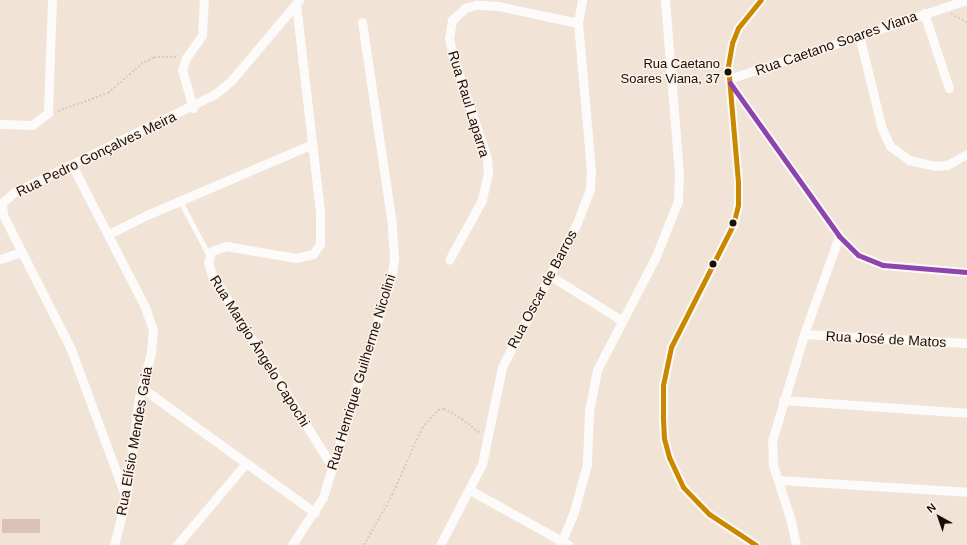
<!DOCTYPE html>
<html>
<head>
<meta charset="utf-8">
<style>
  body { margin:0 }
  #map { position:relative; width:967px; height:545px; overflow:hidden; background:#f1e3d5; font-family:Helvetica,sans-serif }
  div>[style] { position:absolute }
  [style*='--x'] { left:calc(var(--x)*1px); top:calc(var(--y)*1px); width:calc(var(--w)*1px); rotate:calc(var(--a)*1deg) }
  .building>* { inset:0; background:#dbc2b6; transform-origin:0 0 }
  .path>* { height:1.5px; margin-top:-0.75px; transform-origin:0; background:repeating-linear-gradient(90deg,#d1cdc9 0 2px,transparent 0 4px) }
  .service>* { height:4.5px; margin:-2.25px; padding:0 2.25px; transform-origin:2.25px; border-radius:2.25px; background:#fdfbf9 }
  .minor>* { height:9px; margin:-4.5px; padding:0 4.5px; transform-origin:4.5px; border-radius:4.5px; background:#fdfbf9 }
  .bus-1>* { height:5px; margin:-2.5px; padding:0 2.5px; transform-origin:2.5px; border-radius:2.5px; background:#ca8801 }
  .bus-2>* { height:5px; margin:-2.5px; padding:0 2.5px; transform-origin:2.5px; border-radius:2.5px; background:#8e44ad }
  .dots>* { width:11px; height:11px; translate:-50% -50%; box-sizing:border-box; border:2px solid #fdf2e9; border-radius:50% }
  span { translate:-50% -50%; white-space:nowrap; text-align:center; line-height:1.15; -webkit-text-stroke:3px #fdf2e9; paint-order:stroke }
  .bus-label { font-size:13px; color:#180f07 }
  .right { translate:-100% -50%; text-align:right }
  .street-label { font-size:14px; color:#180f07 }
  .north { position:absolute; left:919px; top:497px; width:40px; height:40px; -webkit-text-stroke:3px #fdf2e9; paint-order:stroke; rotate:320deg; font-size:11px; font-weight:700; line-height:16px; text-align:center; color:#180f07 }
  .north::after { content:''; display:block; margin:auto; width:14px; height:18px; background:#180f07; clip-path:polygon(50% 0,100% 100%,50% 72%,0 100%) }
</style>
</head>
<body>
<div id="map">
  <div class="building">
    <i style="left:2px;top:519px;width:38px;height:14px"></i>
  </div>
  <div class="path">
    <i style="--x:951;--y:14;--w:18;--a:27"></i>
    <i style="--x:58;--y:111;--w:53;--a:-19.8"></i>
    <i style="--x:108;--y:93;--w:44;--a:-41.3"></i>
    <i style="--x:141;--y:64;--w:15;--a:-28"></i>
    <i style="--x:154;--y:57;--w:22;--a:0"></i>
    <i style="--x:364;--y:545;--w:57;--a:-60.8"></i>
    <i style="--x:392;--y:495;--w:73;--a:-65.9"></i>
    <i style="--x:422;--y:428;--w:24;--a:-48"></i>
    <i style="--x:438;--y:410;--w:6;--a:-9"></i>
    <i style="--x:444;--y:409;--w:21;--a:29"></i>
    <i style="--x:462;--y:419;--w:23;--a:38"></i>
  </div>
  <div class="service">
    <i style="--x:180;--y:200;--w:62;--a:62.2"></i>
  </div>
  <div class="minor">
    <i style="--x:296;--y:4;--w:210;--a:83.4"></i>
    <i style="--x:320;--y:213;--w:31;--a:90"></i>
    <i style="--x:320;--y:244;--w:12;--a:125"></i>
    <i style="--x:313;--y:254;--w:17;--a:167"></i>
    <i style="--x:296;--y:258;--w:71;--a:-170.3"></i>
    <i style="--x:226;--y:246;--w:15;--a:160"></i>
    <i style="--x:212;--y:251;--w:12;--a:110"></i>
    <i style="--x:208;--y:262;--w:14;--a:73"></i>
    <i style="--x:212;--y:275;--w:228;--a:57.9"></i>
    <i style="--x:924;--y:13;--w:79;--a:71.6"></i>
    <i style="--x:578;--y:23;--w:23;--a:-80"></i>
    <i style="--x:859;--y:35;--w:97;--a:76.3"></i>
    <i style="--x:882;--y:129;--w:19;--a:65"></i>
    <i style="--x:890;--y:146;--w:24;--a:36"></i>
    <i style="--x:909;--y:160;--w:27;--a:13"></i>
    <i style="--x:935;--y:166;--w:12;--a:-5"></i>
    <i style="--x:947;--y:165;--w:23;--a:-29"></i>
    <i style="--x:729;--y:79;--w:250;--a:-18.4"></i>
    <i style="--x:730;--y:83;--w:188;--a:54.5"></i>
    <i style="--x:839;--y:236;--w:27;--a:45"></i>
    <i style="--x:858;--y:255;--w:27;--a:22"></i>
    <i style="--x:883;--y:265;--w:84;--a:4.8"></i>
    <i style="--x:193;--y:108;--w:40;--a:-106"></i>
    <i style="--x:182;--y:70;--w:13;--a:-72"></i>
    <i style="--x:186;--y:58;--w:28;--a:-55"></i>
    <i style="--x:202;--y:35;--w:35;--a:-87"></i>
    <i style="--x:0;--y:124;--w:32;--a:2"></i>
    <i style="--x:32;--y:125;--w:20;--a:-37"></i>
    <i style="--x:48;--y:113;--w:113;--a:-88"></i>
    <i style="--x:72;--y:165;--w:160;--a:62.8"></i>
    <i style="--x:145;--y:307;--w:24;--a:71"></i>
    <i style="--x:153;--y:330;--w:23;--a:95"></i>
    <i style="--x:151;--y:353;--w:47;--a:104.9"></i>
    <i style="--x:139;--y:398;--w:101;--a:97.4"></i>
    <i style="--x:126;--y:498;--w:49;--a:104.3"></i>
    <i style="--x:109;--y:234;--w:45;--a:-26.6"></i>
    <i style="--x:149;--y:214;--w:177;--a:-23.2"></i>
    <i style="--x:0;--y:259;--w:23;--a:-18"></i>
    <i style="--x:549;--y:275;--w:85;--a:32"></i>
    <i style="--x:804;--y:334;--w:163;--a:3.2"></i>
    <i style="--x:142;--y:388;--w:213;--a:35.8"></i>
    <i style="--x:783;--y:400;--w:184;--a:4"></i>
    <i style="--x:778;--y:480;--w:189;--a:3.6"></i>
    <i style="--x:470;--y:490;--w:113;--a:29.1"></i>
    <i style="--x:126;--y:498;--w:159;--a:-110.3"></i>
    <i style="--x:71;--y:349;--w:150;--a:-116.9"></i>
    <i style="--x:3;--y:215;--w:12;--a:-95"></i>
    <i style="--x:2;--y:203;--w:15;--a:-42"></i>
    <i style="--x:13;--y:193;--w:225;--a:-26.1"></i>
    <i style="--x:215;--y:94;--w:21;--a:-39"></i>
    <i style="--x:231;--y:81;--w:106;--a:-50"></i>
    <i style="--x:177;--y:545;--w:107;--a:-49.9"></i>
    <i style="--x:292;--y:545;--w:57;--a:-57.1"></i>
    <i style="--x:323;--y:497;--w:233;--a:-72.8"></i>
    <i style="--x:392;--y:274;--w:17;--a:-83"></i>
    <i style="--x:394;--y:257;--w:39;--a:-94"></i>
    <i style="--x:391;--y:218;--w:198;--a:-98.4"></i>
    <i style="--x:440;--y:545;--w:91;--a:-62.6"></i>
    <i style="--x:482;--y:464;--w:99;--a:-78.3"></i>
    <i style="--x:502;--y:367;--w:162;--a:-62.5"></i>
    <i style="--x:577;--y:223;--w:36;--a:-69"></i>
    <i style="--x:590;--y:189;--w:18;--a:-87"></i>
    <i style="--x:591;--y:171;--w:149;--a:-95"></i>
    <i style="--x:578;--y:23;--w:82;--a:-168"></i>
    <i style="--x:498;--y:6;--w:22;--a:-177"></i>
    <i style="--x:476;--y:5;--w:11;--a:165"></i>
    <i style="--x:465;--y:8;--w:18;--a:137"></i>
    <i style="--x:452;--y:20;--w:18;--a:99"></i>
    <i style="--x:449;--y:38;--w:19;--a:78"></i>
    <i style="--x:453;--y:57;--w:107;--a:71.4"></i>
    <i style="--x:487;--y:158;--w:15;--a:86"></i>
    <i style="--x:488;--y:173;--w:28;--a:103"></i>
    <i style="--x:482;--y:200;--w:68;--a:118.8"></i>
    <i style="--x:560;--y:545;--w:33;--a:-67"></i>
    <i style="--x:573;--y:515;--w:53;--a:-74.6"></i>
    <i style="--x:587;--y:464;--w:53;--a:-87.8"></i>
    <i style="--x:589;--y:411;--w:42;--a:-79"></i>
    <i style="--x:597;--y:370;--w:128;--a:-62.6"></i>
    <i style="--x:656;--y:256;--w:59;--a:-68.2"></i>
    <i style="--x:678;--y:201;--w:27;--a:-88"></i>
    <i style="--x:679;--y:174;--w:175;--a:-94.6"></i>
    <i style="--x:756;--y:545;--w:56;--a:-146.6"></i>
    <i style="--x:709;--y:514;--w:37;--a:-134"></i>
    <i style="--x:683;--y:487;--w:33;--a:-115"></i>
    <i style="--x:669;--y:457;--w:20;--a:-105"></i>
    <i style="--x:664;--y:438;--w:22;--a:-93"></i>
    <i style="--x:663;--y:416;--w:31;--a:-90"></i>
    <i style="--x:663;--y:385;--w:39;--a:-78"></i>
    <i style="--x:671;--y:347;--w:137;--a:-63.1"></i>
    <i style="--x:733;--y:225;--w:21;--a:-76"></i>
    <i style="--x:738;--y:205;--w:23;--a:-90"></i>
    <i style="--x:738;--y:182;--w:116;--a:-94.9"></i>
    <i style="--x:728;--y:66;--w:23;--a:-80"></i>
    <i style="--x:732;--y:43;--w:16;--a:-68"></i>
    <i style="--x:738;--y:28;--w:36;--a:-51"></i>
    <i style="--x:796;--y:545;--w:25;--a:-102"></i>
    <i style="--x:791;--y:521;--w:59;--a:-107.8"></i>
    <i style="--x:773;--y:465;--w:24;--a:-92"></i>
    <i style="--x:772;--y:441;--w:112;--a:-73.3"></i>
    <i style="--x:804;--y:334;--w:104;--a:-70.3"></i>
  </div>
  <div class="bus-1">
    <i style="--x:756;--y:545;--w:56;--a:-146.6"></i>
    <i style="--x:709;--y:514;--w:37;--a:-134"></i>
    <i style="--x:683;--y:487;--w:33;--a:-115"></i>
    <i style="--x:669;--y:457;--w:20;--a:-105"></i>
    <i style="--x:664;--y:438;--w:22;--a:-93"></i>
    <i style="--x:663;--y:416;--w:31;--a:-90"></i>
    <i style="--x:663;--y:385;--w:39;--a:-78"></i>
    <i style="--x:671;--y:347;--w:137;--a:-63.1"></i>
    <i style="--x:733;--y:225;--w:21;--a:-76"></i>
    <i style="--x:738;--y:205;--w:23;--a:-90"></i>
    <i style="--x:738;--y:182;--w:116;--a:-94.9"></i>
    <i style="--x:728;--y:66;--w:23;--a:-80"></i>
    <i style="--x:732;--y:43;--w:16;--a:-68"></i>
    <i style="--x:738;--y:28;--w:36;--a:-51"></i>
  </div>
  <div class="bus-2">
    <i style="--x:730;--y:83;--w:188;--a:54.5"></i>
    <i style="--x:839;--y:236;--w:27;--a:45"></i>
    <i style="--x:858;--y:255;--w:27;--a:22"></i>
    <i style="--x:883;--y:265;--w:84;--a:4.8"></i>
  </div>
  <div class="dots">
    <i style="left:728px;top:72px;background:#180f07"></i>
    <i style="left:733px;top:223px;background:#180f07"></i>
    <i style="left:713px;top:264px;background:#180f07"></i>
  </div>
  <div class="bus-label">
    <span class="right" style="left:720px;top:72px">Rua Caetano<br>Soares Viana, 37</span>
  </div>
  <div class="street-label">
    <span style="left:836px;top:43px;rotate:-19deg">Rua Caetano Soares Viana</span>
    <span style="left:469px;top:104px;rotate:73deg">Rua Raul Laparra</span>
    <span style="left:96px;top:154px;rotate:-26deg">Rua Pedro Gonçalves Meira</span>
    <span style="left:542px;top:289px;rotate:-62deg">Rua Oscar de Barros</span>
    <span style="left:886px;top:339px;rotate:3deg">Rua José de Matos</span>
    <span style="left:260px;top:351px;rotate:58deg">Rua Margio Ângelo Capochi</span>
    <span style="left:361px;top:372px;rotate:-73deg">Rua Henrique Guilherme Nicolini</span>
    <span style="left:134px;top:441px;rotate:-80deg">Rua Elísio Mendes Gaia</span>
  </div>
  <div class="north">N</div>
</div>
</body>
</html>
